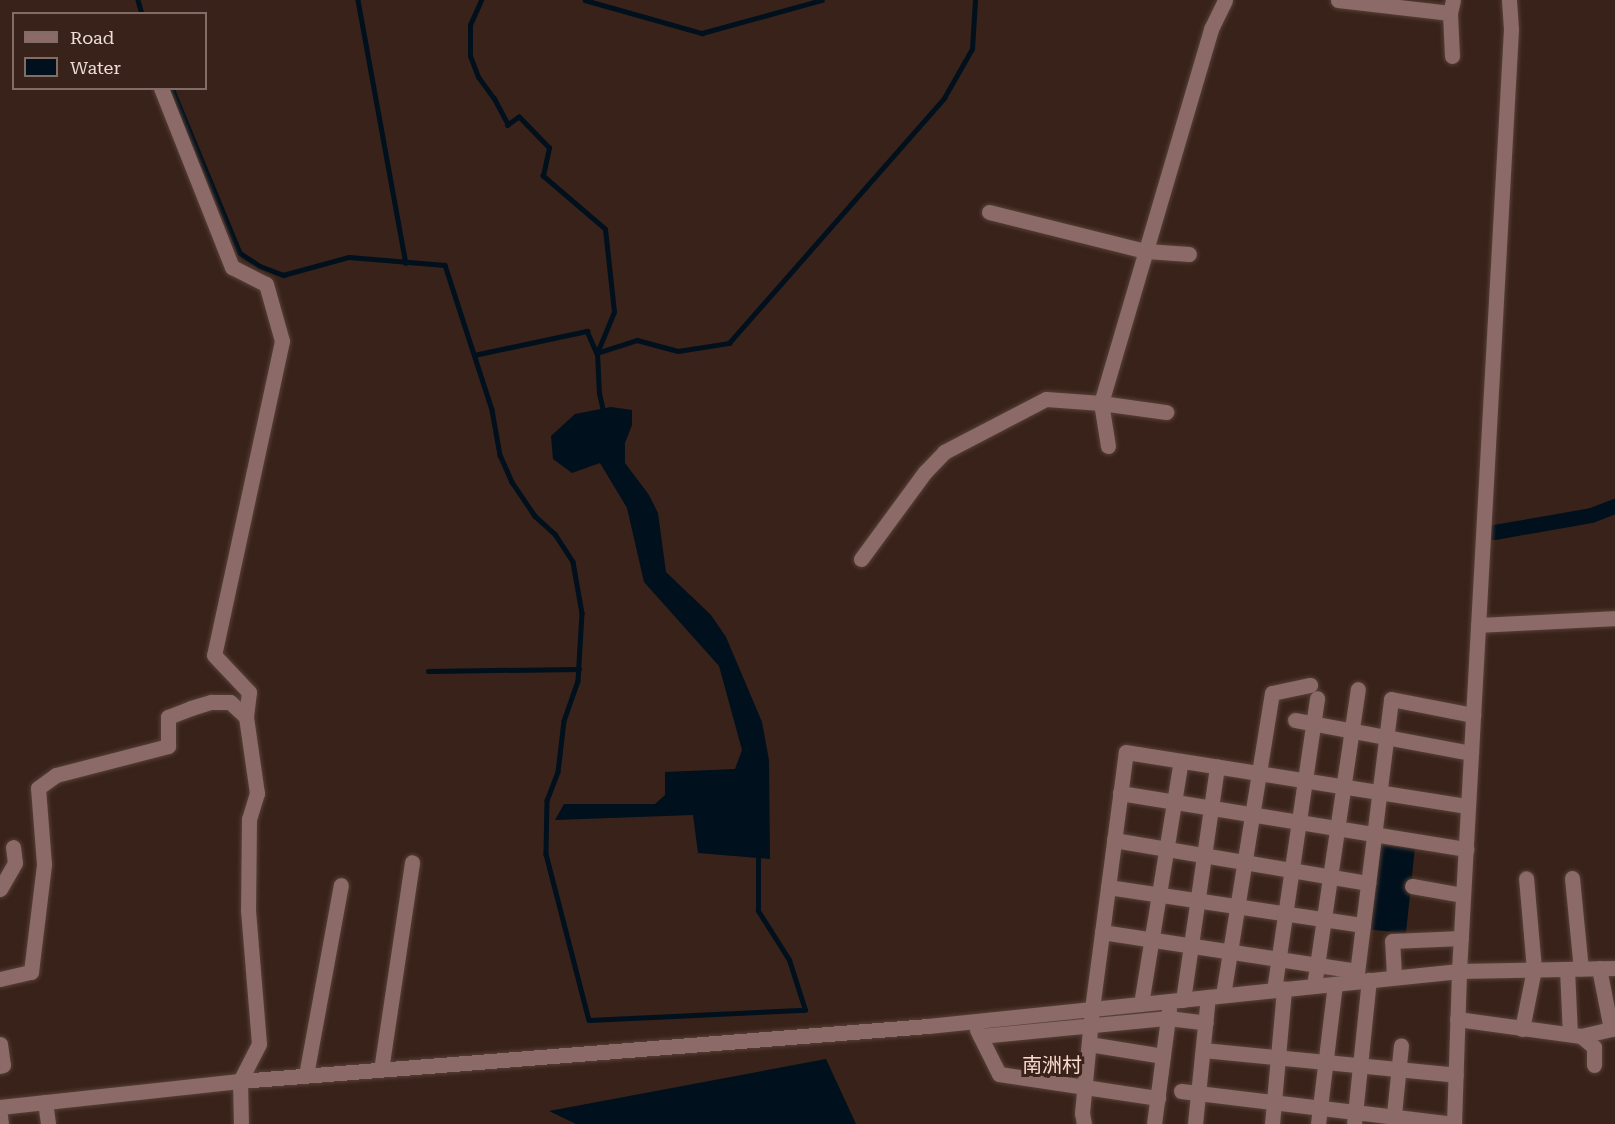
<!DOCTYPE html>
<html>
<head>
<meta charset="utf-8">
<style>
  body { margin:0 }
  #map { position:relative; width:1615px; height:1124px; overflow:hidden; background:#392219; font-family:"Roboto Serif","Noto Sans SC",serif }
  div>[style] { position:absolute }
  [style*='--x'] { left:calc(var(--x)*1px); top:calc(var(--y)*1px); width:calc(var(--w)*1px); rotate:calc(var(--a)*1deg) }
  .water>* { inset:0; background:#00101c; transform-origin:0 0 }
  .stream>* { height:4.5px; margin:-2.25px; padding:0 2.25px; transform-origin:2.25px; border-radius:2.25px; background:#00101c }
  .canal>* { height:15px; margin:-7.5px; padding:0 7.5px; transform-origin:7.5px; border-radius:7.5px; background:#00101c }
  .roads { filter:drop-shadow(0 0 2px #564037) drop-shadow(0 0 2px #564037) }
  .minor>* { height:15px; margin:-7.5px; padding:0 7.5px; transform-origin:7.5px; border-radius:7.5px; background:#8b6a68 }
  span { translate:-50% -50%; white-space:nowrap; text-align:center; line-height:1.15; -webkit-text-stroke:6px #392219; paint-order:stroke }
  .quarter-label { font-size:20px; color:#f9dace }
  .legend { position:absolute; left:12px; top:12px; width:195px; height:78px; box-sizing:border-box; background:#392219; border:2px solid #816d65; margin:0; padding:8px 10px; list-style:none; font-size:18px; color:#edddd7 }
  .legend li { display:flex; align-items:center; gap:12px; height:30px }
  .legend b { width:30px; border:2px solid #816d65 }
</style>
</head>
<body>
<div id="map">
  <div class="water">
    <i style="clip-path:polygon(611px 407px,632px 410px,632px 425px,625px 443px,625px 463px,649px 495px,658px 513px,666px 572px,711px 615px,726px 637px,762px 722px,769px 760px,770px 859px,698px 853px,693px 815px,555px 820px,564px 804px,655px 804px,665px 795px,665px 772px,735px 769px,742px 750px,719px 666px,644px 582px,627px 508px,600px 463px,572px 473px,553px 459px,551px 436px,575px 414px)"></i>
    <i style="left:1379px;top:845px;width:36px;height:85px;rotate:6deg"></i>
    <i style="clip-path:polygon(826px 1059px,856px 1124px,576px 1124px,549px 1111px)"></i>
  </div>
  <div class="stream">
    <i style="--x:138;--y:0;--w:15;--a:74"></i>
    <i style="--x:358;--y:0;--w:267;--a:79.7"></i>
    <i style="--x:585;--y:0;--w:122;--a:15.8"></i>
    <i style="--x:702;--y:33;--w:124;--a:-15.4"></i>
    <i style="--x:172;--y:88;--w:178;--a:67.6"></i>
    <i style="--x:240;--y:253;--w:24;--a:33"></i>
    <i style="--x:260;--y:266;--w:25;--a:21"></i>
    <i style="--x:283;--y:275;--w:68;--a:-15.3"></i>
    <i style="--x:349;--y:257;--w:96;--a:4.8"></i>
    <i style="--x:445;--y:265;--w:152;--a:72"></i>
    <i style="--x:492;--y:410;--w:46;--a:79.9"></i>
    <i style="--x:500;--y:455;--w:30;--a:66"></i>
    <i style="--x:512;--y:482;--w:41;--a:55.9"></i>
    <i style="--x:535;--y:516;--w:27;--a:42"></i>
    <i style="--x:555;--y:534;--w:33;--a:57"></i>
    <i style="--x:573;--y:562;--w:52;--a:80"></i>
    <i style="--x:582;--y:613;--w:68;--a:93.4"></i>
    <i style="--x:578;--y:681;--w:42;--a:109.3"></i>
    <i style="--x:564;--y:721;--w:51;--a:96.7"></i>
    <i style="--x:558;--y:772;--w:30;--a:111"></i>
    <i style="--x:547;--y:800;--w:54;--a:91.1"></i>
    <i style="--x:546;--y:854;--w:171;--a:75.5"></i>
    <i style="--x:589;--y:1020;--w:216;--a:-2.7"></i>
    <i style="--x:805;--y:1010;--w:52;--a:-107.7"></i>
    <i style="--x:789;--y:960;--w:58;--a:-122.3"></i>
    <i style="--x:758;--y:911;--w:59;--a:-90"></i>
    <i style="--x:474;--y:355;--w:116;--a:-12"></i>
    <i style="--x:587;--y:331;--w:24;--a:66"></i>
    <i style="--x:597;--y:353;--w:44;--a:-67.5"></i>
    <i style="--x:614;--y:312;--w:83;--a:-96.2"></i>
    <i style="--x:605;--y:229;--w:82;--a:-139.5"></i>
    <i style="--x:543;--y:176;--w:29;--a:-78"></i>
    <i style="--x:549;--y:148;--w:43;--a:-134.1"></i>
    <i style="--x:519;--y:117;--w:14;--a:144"></i>
    <i style="--x:508;--y:125;--w:30;--a:-118"></i>
    <i style="--x:494;--y:99;--w:27;--a:-126"></i>
    <i style="--x:478;--y:77;--w:22;--a:-111"></i>
    <i style="--x:470;--y:56;--w:31;--a:-90"></i>
    <i style="--x:470;--y:25;--w:27;--a:-66"></i>
    <i style="--x:604;--y:415;--w:22;--a:-103"></i>
    <i style="--x:599;--y:394;--w:41;--a:-92.8"></i>
    <i style="--x:597;--y:353;--w:42;--a:-18"></i>
    <i style="--x:637;--y:340;--w:42;--a:15"></i>
    <i style="--x:678;--y:351;--w:52;--a:-8.9"></i>
    <i style="--x:729;--y:343;--w:326;--a:-48.7"></i>
    <i style="--x:944;--y:98;--w:56;--a:-60.3"></i>
    <i style="--x:972;--y:49;--w:49;--a:-86.5"></i>
    <i style="--x:428;--y:671;--w:151;--a:-0.8"></i>
  </div>
  <div class="canal">
    <i style="--x:1494;--y:532;--w:98;--a:-9.9"></i>
    <i style="--x:1591;--y:515;--w:26;--a:-21"></i>
  </div>
  <div class="roads">
    <div class="minor">
      <i style="--x:1338;--y:0;--w:113;--a:6.6"></i>
      <i style="--x:1452;--y:56;--w:43;--a:-92.7"></i>
      <i style="--x:1450;--y:13;--w:13;--a:-77"></i>
      <i style="--x:161;--y:88;--w:193;--a:68.4"></i>
      <i style="--x:232;--y:267;--w:38;--a:27"></i>
      <i style="--x:266;--y:284;--w:59;--a:74.3"></i>
      <i style="--x:282;--y:341;--w:321;--a:102.2"></i>
      <i style="--x:214;--y:655;--w:51;--a:46.6"></i>
      <i style="--x:249;--y:692;--w:25;--a:97"></i>
      <i style="--x:246;--y:717;--w:77;--a:81.8"></i>
      <i style="--x:257;--y:793;--w:27;--a:107"></i>
      <i style="--x:249;--y:819;--w:91;--a:90.6"></i>
      <i style="--x:248;--y:910;--w:134;--a:85.3"></i>
      <i style="--x:259;--y:1044;--w:42;--a:117.2"></i>
      <i style="--x:240;--y:1081;--w:43;--a:88.7"></i>
      <i style="--x:989;--y:212;--w:162;--a:14"></i>
      <i style="--x:1146;--y:251;--w:43;--a:4"></i>
      <i style="--x:1108;--y:446;--w:44;--a:-99.2"></i>
      <i style="--x:1101;--y:403;--w:66;--a:7.9"></i>
      <i style="--x:861;--y:559;--w:108;--a:-53.7"></i>
      <i style="--x:925;--y:472;--w:28;--a:-46"></i>
      <i style="--x:944;--y:452;--w:115;--a:-27.5"></i>
      <i style="--x:1046;--y:399;--w:55;--a:4.2"></i>
      <i style="--x:1101;--y:403;--w:390;--a:-73.6"></i>
      <i style="--x:1211;--y:29;--w:32;--a:-64"></i>
      <i style="--x:1478;--y:625;--w:137;--a:-2.9"></i>
      <i style="--x:1295;--y:720;--w:179;--a:10.6"></i>
      <i style="--x:1120;--y:793;--w:351;--a:9.2"></i>
      <i style="--x:1114;--y:840;--w:258;--a:9.6"></i>
      <i style="--x:1572;--y:878;--w:91;--a:84.4"></i>
      <i style="--x:1412;--y:886;--w:52;--a:10"></i>
      <i style="--x:1108;--y:887;--w:258;--a:8.5"></i>
      <i style="--x:0;--y:889;--w:30;--a:-60"></i>
      <i style="--x:15;--y:863;--w:16;--a:-97"></i>
      <i style="--x:1102;--y:932;--w:258;--a:8.7"></i>
      <i style="--x:1599;--y:968;--w:62;--a:78.9"></i>
      <i style="--x:1567;--y:969;--w:65;--a:87.4"></i>
      <i style="--x:1394;--y:976;--w:35;--a:-93"></i>
      <i style="--x:1392;--y:941;--w:69;--a:-2.5"></i>
      <i style="--x:0;--y:979;--w:32;--a:-13"></i>
      <i style="--x:31;--y:972;--w:109;--a:-83.1"></i>
      <i style="--x:44;--y:864;--w:76;--a:-94.5"></i>
      <i style="--x:38;--y:788;--w:22;--a:-36"></i>
      <i style="--x:56;--y:775;--w:116;--a:-14.5"></i>
      <i style="--x:168;--y:746;--w:29;--a:-90"></i>
      <i style="--x:168;--y:717;--w:25;--a:-21"></i>
      <i style="--x:191;--y:708;--w:21;--a:-17"></i>
      <i style="--x:211;--y:702;--w:19;--a:0"></i>
      <i style="--x:230;--y:702;--w:22;--a:43"></i>
      <i style="--x:1356;--y:981;--w:284;--a:-82.9"></i>
      <i style="--x:1391;--y:699;--w:84;--a:11"></i>
      <i style="--x:1314;--y:986;--w:300;--a:-81.6"></i>
      <i style="--x:1274;--y:990;--w:295;--a:-81.6"></i>
      <i style="--x:1223;--y:995;--w:306;--a:-80.8"></i>
      <i style="--x:1272;--y:693;--w:39;--a:-12"></i>
      <i style="--x:1183;--y:1000;--w:236;--a:-81.7"></i>
      <i style="--x:1141;--y:1004;--w:246;--a:-80.7"></i>
      <i style="--x:1457;--y:1019;--w:125;--a:7.8"></i>
      <i style="--x:1581;--y:1036;--w:35;--a:-13"></i>
      <i style="--x:1522;--y:1029;--w:61;--a:-78.7"></i>
      <i style="--x:1534;--y:969;--w:91;--a:-95"></i>
      <i style="--x:977;--y:1030;--w:49;--a:63.4"></i>
      <i style="--x:999;--y:1074;--w:161;--a:8.6"></i>
      <i style="--x:980;--y:1036;--w:189;--a:-5.5"></i>
      <i style="--x:1168;--y:1018;--w:38;--a:7"></i>
      <i style="--x:1581;--y:1036;--w:17;--a:40"></i>
      <i style="--x:1594;--y:1047;--w:18;--a:90"></i>
      <i style="--x:0;--y:1044;--w:21;--a:82"></i>
      <i style="--x:3;--y:1065;--w:3;--a:162"></i>
      <i style="--x:1089;--y:1044;--w:75;--a:9.2"></i>
      <i style="--x:1203;--y:1050;--w:254;--a:5.6"></i>
      <i style="--x:381;--y:1070;--w:210;--a:-81.5"></i>
      <i style="--x:306;--y:1075;--w:193;--a:-79.6"></i>
      <i style="--x:1181;--y:1091;--w:275;--a:6.9"></i>
      <i style="--x:45;--y:1102;--w:22;--a:82"></i>
      <i style="--x:0;--y:1107;--w:241;--a:-6.2"></i>
      <i style="--x:240;--y:1081;--w:690;--a:-4.57"></i>
      <i style="--x:928;--y:1026;--w:534;--a:-5.91"></i>
      <i style="--x:1459;--y:971;--w:156;--a:-1.1"></i>
      <i style="--x:0;--y:1116;--w:8;--a:83"></i>
      <i style="--x:1084;--y:1124;--w:11;--a:-100"></i>
      <i style="--x:1082;--y:1113;--w:104;--a:-84.5"></i>
      <i style="--x:1092;--y:1009;--w:259;--a:-82.5"></i>
      <i style="--x:1126;--y:752;--w:346;--a:9"></i>
      <i style="--x:1154;--y:1124;--w:115;--a:-82.5"></i>
      <i style="--x:1195;--y:1124;--w:128;--a:-84.2"></i>
      <i style="--x:1272;--y:1124;--w:136;--a:-84.9"></i>
      <i style="--x:1318;--y:1124;--w:141;--a:-83.1"></i>
      <i style="--x:1354;--y:1124;--w:145;--a:-84.1"></i>
      <i style="--x:1393;--y:1124;--w:79;--a:-84.2"></i>
      <i style="--x:1454;--y:1124;--w:153;--a:-88.1"></i>
      <i style="--x:1459;--y:971;--w:943;--a:-86.84"></i>
      <i style="--x:1511;--y:29;--w:29;--a:-94"></i>
    </div>
  </div>
  <div class="quarter-label">
    <span style="left:1052px;top:1065px">南洲村</span>
  </div>
  <ul class="legend">
  <li><b style="height:8px;background:#8b6a68"></b>Road</li>
  <li><b style="height:16px;background:#00101c"></b>Water</li>
  </ul>
</div>
</body>
</html>
